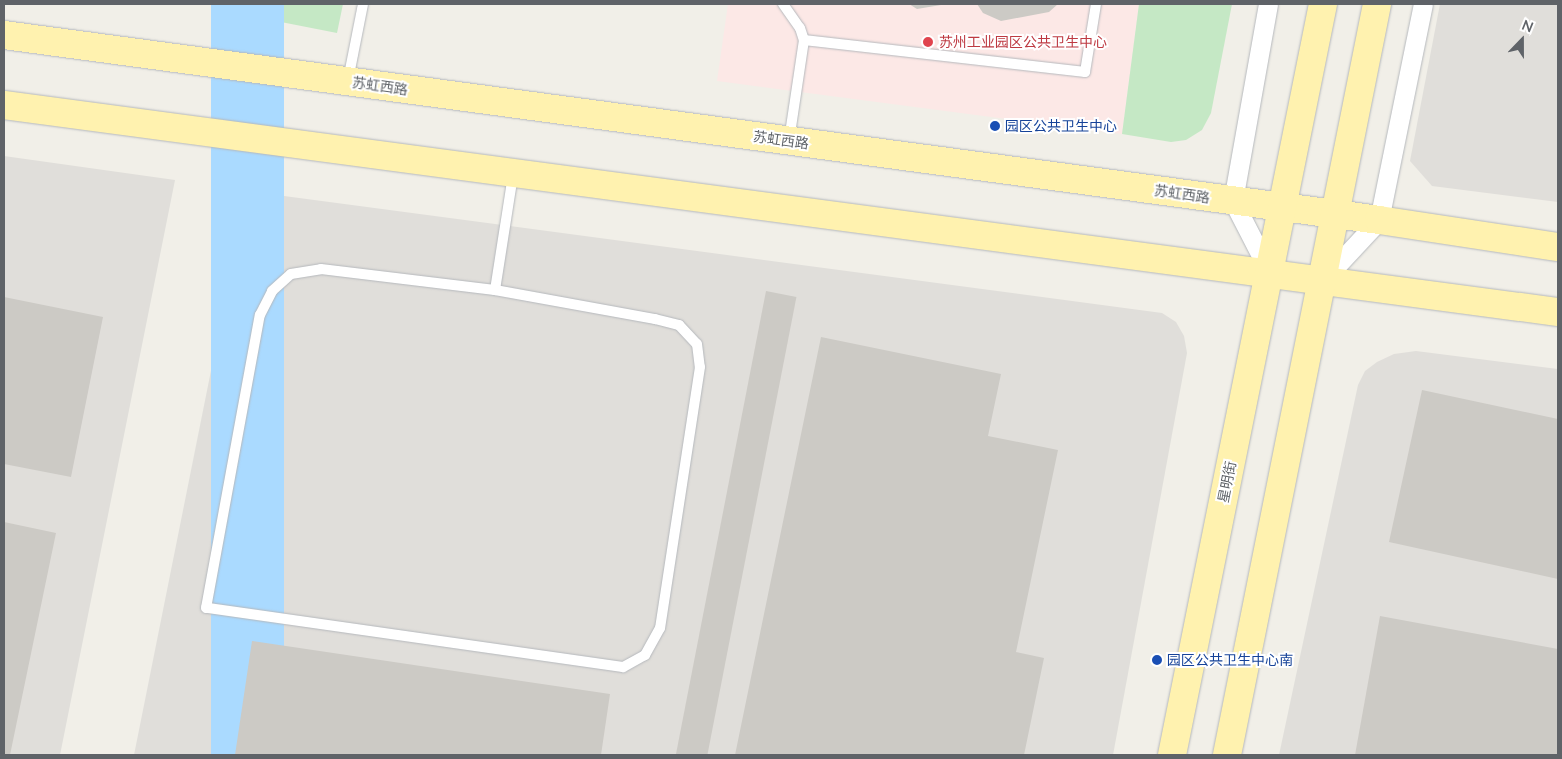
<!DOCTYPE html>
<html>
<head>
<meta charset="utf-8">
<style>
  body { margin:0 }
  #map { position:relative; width:1562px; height:759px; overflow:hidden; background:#f1efe8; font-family:Lato,"Noto Sans SC",sans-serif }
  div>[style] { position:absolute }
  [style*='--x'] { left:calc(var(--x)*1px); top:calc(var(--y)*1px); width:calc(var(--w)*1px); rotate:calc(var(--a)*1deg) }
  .industrial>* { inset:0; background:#e0deda }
  .medical>* { inset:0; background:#fce8e6 }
  .green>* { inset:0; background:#c5e8c5 }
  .water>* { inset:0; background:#aadaff; transform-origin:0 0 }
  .building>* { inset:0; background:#cccac5; transform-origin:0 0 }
  .roads { filter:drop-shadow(0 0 1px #b5b8bc) drop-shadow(0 0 1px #b5b8bc) }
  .service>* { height:10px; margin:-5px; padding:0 5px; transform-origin:5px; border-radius:5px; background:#fff }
  .minor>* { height:19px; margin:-9.5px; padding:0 9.5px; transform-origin:9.5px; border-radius:9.5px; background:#fff }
  .primary>* { height:28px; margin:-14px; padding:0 14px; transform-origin:14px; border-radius:14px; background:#fff2af }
  .dots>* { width:14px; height:14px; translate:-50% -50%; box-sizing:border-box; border:2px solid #fff; border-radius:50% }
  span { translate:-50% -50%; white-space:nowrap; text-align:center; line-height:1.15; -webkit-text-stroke:4px #fff; paint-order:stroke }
  .health-label { font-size:14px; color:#be3a42 }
  .left { translate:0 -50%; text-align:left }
  .street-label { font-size:14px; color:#5f6368 }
  .transit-label { font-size:14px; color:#164399 }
  .frame { position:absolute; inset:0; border:5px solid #5f6368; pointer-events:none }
  .north { position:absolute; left:1497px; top:15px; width:50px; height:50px; -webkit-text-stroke:4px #fff; paint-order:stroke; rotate:22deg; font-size:14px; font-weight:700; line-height:20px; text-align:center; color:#5f6368 }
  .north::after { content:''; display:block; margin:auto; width:18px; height:22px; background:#5f6368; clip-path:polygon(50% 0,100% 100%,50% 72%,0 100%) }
</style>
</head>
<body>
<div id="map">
  <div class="industrial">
    <i style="clip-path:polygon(1440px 4px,1558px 4px,1558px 202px,1432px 186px,1410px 161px)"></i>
    <i style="clip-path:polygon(4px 156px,175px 180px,60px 755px,4px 755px)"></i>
    <i style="clip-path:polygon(247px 191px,1162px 313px,1176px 322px,1184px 336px,1187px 353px,1113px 755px,134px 755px)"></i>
    <i style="clip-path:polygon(1416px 351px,1558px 369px,1558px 755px,1279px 755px,1358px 385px,1365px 371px,1377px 362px,1394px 354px)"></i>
  </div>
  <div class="medical">
    <i style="clip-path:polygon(728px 4px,1139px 4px,1122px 134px,717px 81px)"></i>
  </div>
  <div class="green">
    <i style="clip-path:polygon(284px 4px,343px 4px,337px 33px,281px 22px)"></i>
    <i style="clip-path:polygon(1139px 4px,1232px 4px,1211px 113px,1202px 130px,1186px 140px,1171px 142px,1122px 134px)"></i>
  </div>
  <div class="water">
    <i style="left:211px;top:4px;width:73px;height:766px"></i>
  </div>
  <div class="building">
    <i style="clip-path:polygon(909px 4px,941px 4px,941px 5px,917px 9px)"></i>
    <i style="clip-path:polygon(977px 4px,1058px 4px,1049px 12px,1001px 21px,983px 13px)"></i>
    <i style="left:766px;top:291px;width:31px;height:474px;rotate:11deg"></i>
    <i style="clip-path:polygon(4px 297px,103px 317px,71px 477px,4px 464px)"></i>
    <i style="clip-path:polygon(821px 337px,1001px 374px,988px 436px,1058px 450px,1016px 652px,1044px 658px,1024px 755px,735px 755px)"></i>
    <i style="clip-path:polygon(1422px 390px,1558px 419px,1558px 579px,1389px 542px)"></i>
    <i style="clip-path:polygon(4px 522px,56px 533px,10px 755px,4px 755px)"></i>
    <i style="clip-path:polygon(1380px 616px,1558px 649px,1558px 755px,1355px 755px)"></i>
    <i style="clip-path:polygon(252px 641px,610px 694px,601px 755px,235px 755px)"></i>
  </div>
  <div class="roads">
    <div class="service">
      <i style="--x:783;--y:4;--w:29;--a:55"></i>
      <i style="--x:800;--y:28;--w:13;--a:72"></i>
      <i style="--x:804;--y:40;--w:101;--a:98.5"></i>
      <i style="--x:804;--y:40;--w:283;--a:6.5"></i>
      <i style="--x:1085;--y:72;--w:69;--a:-80.8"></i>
      <i style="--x:348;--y:80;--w:77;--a:-78.8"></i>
      <i style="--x:321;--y:269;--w:175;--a:6.9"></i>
      <i style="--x:495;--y:290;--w:163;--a:10.3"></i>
      <i style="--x:655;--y:319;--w:25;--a:14"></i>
      <i style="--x:679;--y:325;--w:26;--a:47"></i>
      <i style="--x:697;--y:344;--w:23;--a:83"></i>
      <i style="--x:700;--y:367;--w:264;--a:98.7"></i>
      <i style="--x:660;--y:628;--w:31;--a:119"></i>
      <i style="--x:645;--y:655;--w:25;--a:151"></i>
      <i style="--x:623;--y:667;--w:421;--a:-171.9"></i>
      <i style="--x:206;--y:608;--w:298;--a:-79.6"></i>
      <i style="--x:260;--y:315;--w:27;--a:-63"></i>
      <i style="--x:272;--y:291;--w:25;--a:-42"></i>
      <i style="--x:291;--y:274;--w:30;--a:-9"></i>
      <i style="--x:495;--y:290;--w:116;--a:-81.1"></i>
    </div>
    <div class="minor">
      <i style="--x:1268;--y:4;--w:200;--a:100.1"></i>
      <i style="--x:1233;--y:201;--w:79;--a:62.8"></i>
      <i style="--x:1324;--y:279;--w:81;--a:-47"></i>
      <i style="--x:1379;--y:220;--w:220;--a:-78.5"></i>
    </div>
    <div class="primary">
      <i style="--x:4;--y:35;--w:1387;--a:7.66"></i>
      <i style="--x:1379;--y:220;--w:181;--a:8.6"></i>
      <i style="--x:4;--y:105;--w:1568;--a:7.59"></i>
      <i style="--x:1172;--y:755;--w:766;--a:-78.63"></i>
      <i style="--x:1227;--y:755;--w:766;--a:-78.7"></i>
    </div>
  </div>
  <div class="dots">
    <i style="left:928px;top:42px;background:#e0444e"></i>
    <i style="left:995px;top:126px;background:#1a4fb4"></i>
    <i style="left:1157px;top:660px;background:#1a4fb4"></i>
  </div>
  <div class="health-label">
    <span class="left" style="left:939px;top:42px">苏州工业园区公共卫生中心</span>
  </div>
  <div class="street-label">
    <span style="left:380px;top:86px;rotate:8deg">苏虹西路</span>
    <span style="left:781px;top:140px;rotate:8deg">苏虹西路</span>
    <span style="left:1182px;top:194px;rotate:8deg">苏虹西路</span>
    <span style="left:1227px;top:482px;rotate:-79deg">星明街</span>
  </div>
  <div class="transit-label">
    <span class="left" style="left:1005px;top:126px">园区公共卫生中心</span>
    <span class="left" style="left:1167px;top:660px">园区公共卫生中心南</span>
  </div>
  <div class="frame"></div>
  <div class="north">N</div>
</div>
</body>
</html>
